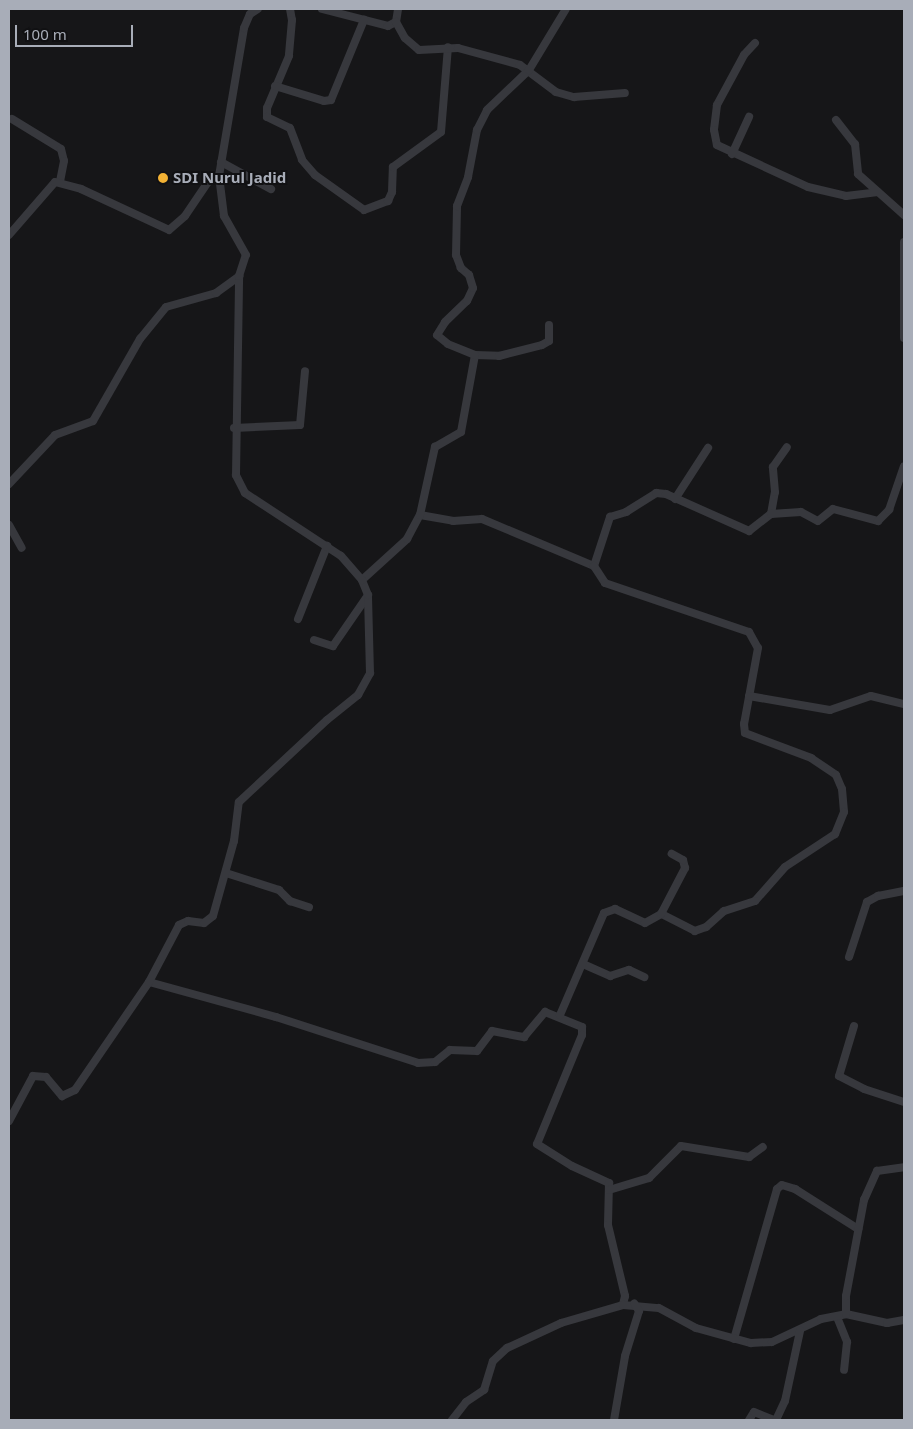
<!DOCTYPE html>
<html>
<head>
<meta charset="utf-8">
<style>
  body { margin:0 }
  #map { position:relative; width:913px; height:1429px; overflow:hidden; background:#161618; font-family:"Noto Sans",sans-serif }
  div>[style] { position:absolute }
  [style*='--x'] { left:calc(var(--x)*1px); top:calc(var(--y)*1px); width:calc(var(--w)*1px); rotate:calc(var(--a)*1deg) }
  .street>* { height:8px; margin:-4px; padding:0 4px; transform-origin:4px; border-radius:4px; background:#37383d }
  .dots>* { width:14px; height:14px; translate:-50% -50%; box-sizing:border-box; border:2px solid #111113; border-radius:50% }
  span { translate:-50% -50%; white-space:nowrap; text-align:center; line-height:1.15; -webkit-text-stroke:4px #111113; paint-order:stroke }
  .poi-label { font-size:15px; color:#a8adb8; font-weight:700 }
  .left { translate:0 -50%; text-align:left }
  .frame { position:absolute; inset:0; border:10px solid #a8adb8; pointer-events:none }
  .scale { position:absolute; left:15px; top:25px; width:118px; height:22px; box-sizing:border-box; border:2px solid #a8adb8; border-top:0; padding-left:6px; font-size:15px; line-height:18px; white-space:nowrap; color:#a8adb8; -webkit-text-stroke:4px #111113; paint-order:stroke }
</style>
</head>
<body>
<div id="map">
  <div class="street">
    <i style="--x:290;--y:9;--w:11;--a:80"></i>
    <i style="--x:292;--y:20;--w:36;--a:95"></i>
    <i style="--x:289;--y:56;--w:56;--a:112.9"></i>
    <i style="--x:267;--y:108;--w:9;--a:90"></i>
    <i style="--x:267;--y:117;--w:25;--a:26"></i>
    <i style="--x:290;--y:128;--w:34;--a:69"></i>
    <i style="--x:302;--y:160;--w:20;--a:49"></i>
    <i style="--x:315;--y:175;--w:60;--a:35.5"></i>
    <i style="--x:364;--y:210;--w:26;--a:-21"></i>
    <i style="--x:388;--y:201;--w:10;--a:-66"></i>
    <i style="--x:392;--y:192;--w:25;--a:-88"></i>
    <i style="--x:393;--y:167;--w:59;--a:-36.1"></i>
    <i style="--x:441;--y:132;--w:85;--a:-85.3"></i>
    <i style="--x:322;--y:9;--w:68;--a:14.4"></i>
    <i style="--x:388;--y:26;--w:9;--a:-27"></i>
    <i style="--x:396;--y:22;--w:13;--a:-81"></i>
    <i style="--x:396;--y:22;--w:18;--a:61"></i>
    <i style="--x:405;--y:38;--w:18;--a:41"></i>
    <i style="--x:419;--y:50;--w:39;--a:-3"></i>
    <i style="--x:458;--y:48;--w:64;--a:15.3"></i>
    <i style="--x:520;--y:65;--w:45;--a:36.9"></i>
    <i style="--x:556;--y:92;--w:19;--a:16"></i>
    <i style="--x:574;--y:97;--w:51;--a:-4.5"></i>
    <i style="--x:755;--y:43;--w:16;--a:133"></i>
    <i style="--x:744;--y:55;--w:57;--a:118.4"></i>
    <i style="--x:717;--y:105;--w:25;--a:97"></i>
    <i style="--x:714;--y:130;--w:15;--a:79"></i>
    <i style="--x:717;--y:145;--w:100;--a:24.8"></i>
    <i style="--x:808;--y:187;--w:39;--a:13"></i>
    <i style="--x:846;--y:196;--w:32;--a:-7"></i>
    <i style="--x:275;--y:86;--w:51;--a:17"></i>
    <i style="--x:324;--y:101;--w:7;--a:-8"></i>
    <i style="--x:331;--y:100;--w:87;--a:-67.6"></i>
    <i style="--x:12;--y:119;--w:57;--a:31.5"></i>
    <i style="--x:61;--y:149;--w:12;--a:76"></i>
    <i style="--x:64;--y:161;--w:21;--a:101"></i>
    <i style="--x:836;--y:120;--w:31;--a:52"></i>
    <i style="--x:855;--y:144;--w:30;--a:84"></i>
    <i style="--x:858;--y:174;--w:62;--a:41.7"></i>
    <i style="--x:732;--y:154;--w:41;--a:-65.3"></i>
    <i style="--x:221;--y:162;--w:57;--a:28.4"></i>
    <i style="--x:9;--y:235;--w:70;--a:-49"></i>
    <i style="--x:55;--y:182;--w:27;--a:15"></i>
    <i style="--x:81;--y:189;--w:97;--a:25"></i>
    <i style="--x:169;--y:230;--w:21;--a:-41"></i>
    <i style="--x:185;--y:216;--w:41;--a:-55.9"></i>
    <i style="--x:208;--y:182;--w:13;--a:-29"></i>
    <i style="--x:904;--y:242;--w:96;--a:90"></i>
    <i style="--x:475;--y:355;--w:24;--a:2"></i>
    <i style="--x:499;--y:356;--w:44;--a:-14.3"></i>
    <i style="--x:542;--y:345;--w:8;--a:-30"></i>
    <i style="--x:549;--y:341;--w:16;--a:-90"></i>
    <i style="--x:234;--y:428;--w:66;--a:-2.6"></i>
    <i style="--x:300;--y:425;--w:54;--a:-84.7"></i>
    <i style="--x:9;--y:484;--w:67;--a:-46.8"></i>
    <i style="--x:55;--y:435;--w:40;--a:-20.2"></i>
    <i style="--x:93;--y:421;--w:95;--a:-60.2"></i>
    <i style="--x:140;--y:339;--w:41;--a:-50.9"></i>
    <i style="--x:166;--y:307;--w:52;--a:-15.6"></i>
    <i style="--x:216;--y:293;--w:29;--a:-36"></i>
    <i style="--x:675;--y:499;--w:61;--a:-57.1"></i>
    <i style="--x:771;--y:514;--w:22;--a:-80"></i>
    <i style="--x:775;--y:492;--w:25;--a:-95"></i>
    <i style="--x:773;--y:467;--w:24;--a:-55"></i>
    <i style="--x:420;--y:515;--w:34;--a:10"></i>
    <i style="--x:453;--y:521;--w:29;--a:-4"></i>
    <i style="--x:482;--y:519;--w:121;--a:22.8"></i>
    <i style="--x:594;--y:566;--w:52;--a:-71.9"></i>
    <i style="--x:610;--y:517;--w:17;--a:-17"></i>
    <i style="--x:626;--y:512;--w:36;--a:-32"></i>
    <i style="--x:656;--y:493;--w:10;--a:6"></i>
    <i style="--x:666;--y:494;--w:91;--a:24"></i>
    <i style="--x:749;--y:531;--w:28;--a:-38"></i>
    <i style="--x:771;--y:514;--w:30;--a:-4"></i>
    <i style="--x:801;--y:512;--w:19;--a:28"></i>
    <i style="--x:818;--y:521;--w:19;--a:-39"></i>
    <i style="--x:833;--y:509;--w:47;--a:14.9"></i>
    <i style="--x:878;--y:521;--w:16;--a:-45"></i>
    <i style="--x:889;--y:510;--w:46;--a:-71.2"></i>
    <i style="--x:9;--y:525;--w:26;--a:61"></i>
    <i style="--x:594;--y:566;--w:20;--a:57"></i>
    <i style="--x:605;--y:583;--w:152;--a:18.8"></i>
    <i style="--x:749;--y:632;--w:18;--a:61"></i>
    <i style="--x:758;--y:648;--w:77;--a:100.4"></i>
    <i style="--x:744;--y:724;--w:9;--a:84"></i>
    <i style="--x:745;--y:733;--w:71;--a:20.7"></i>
    <i style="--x:811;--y:758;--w:30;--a:34"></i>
    <i style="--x:836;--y:775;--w:15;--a:67"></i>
    <i style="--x:842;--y:789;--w:23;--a:85"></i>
    <i style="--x:844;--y:812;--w:24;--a:112"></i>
    <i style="--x:835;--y:834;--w:60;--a:146.6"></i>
    <i style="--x:785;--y:867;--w:45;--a:131.4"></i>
    <i style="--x:755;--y:901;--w:33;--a:162"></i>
    <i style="--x:724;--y:911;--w:24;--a:138"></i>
    <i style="--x:706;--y:927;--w:12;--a:160"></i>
    <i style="--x:695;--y:931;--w:38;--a:-153"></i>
    <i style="--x:362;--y:580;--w:61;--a:-42.3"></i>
    <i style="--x:407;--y:539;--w:27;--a:-62"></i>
    <i style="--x:420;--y:515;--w:70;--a:-77.6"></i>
    <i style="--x:435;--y:447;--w:30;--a:-30"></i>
    <i style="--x:461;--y:432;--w:78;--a:-79.7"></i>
    <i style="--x:475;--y:355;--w:29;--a:-158"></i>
    <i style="--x:448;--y:344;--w:14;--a:-141"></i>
    <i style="--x:437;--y:335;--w:15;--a:-58"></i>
    <i style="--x:445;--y:322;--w:30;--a:-44"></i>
    <i style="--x:467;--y:301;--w:14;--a:-65"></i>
    <i style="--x:473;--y:288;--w:14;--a:-107"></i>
    <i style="--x:469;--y:275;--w:11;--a:-139"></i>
    <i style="--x:461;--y:268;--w:14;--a:-111"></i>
    <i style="--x:456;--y:255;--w:49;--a:-88.8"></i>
    <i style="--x:457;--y:206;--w:31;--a:-69"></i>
    <i style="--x:468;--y:177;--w:48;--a:-79.2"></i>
    <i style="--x:477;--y:130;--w:22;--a:-63"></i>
    <i style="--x:487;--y:110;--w:58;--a:-43.6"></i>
    <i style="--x:529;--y:70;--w:71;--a:-58.8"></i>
    <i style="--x:298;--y:619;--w:79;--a:-68.3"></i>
    <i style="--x:314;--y:640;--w:20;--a:18"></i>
    <i style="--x:333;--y:646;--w:62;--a:-55.5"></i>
    <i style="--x:749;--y:696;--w:82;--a:9.8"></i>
    <i style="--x:830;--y:710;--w:43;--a:-18.9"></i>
    <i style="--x:871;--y:696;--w:34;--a:14"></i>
    <i style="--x:226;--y:873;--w:56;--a:17.8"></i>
    <i style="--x:279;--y:890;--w:16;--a:45"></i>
    <i style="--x:290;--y:901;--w:20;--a:18"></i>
    <i style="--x:849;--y:957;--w:58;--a:-71.9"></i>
    <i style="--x:867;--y:902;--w:13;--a:-29"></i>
    <i style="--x:878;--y:896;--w:26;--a:-11"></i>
    <i style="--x:583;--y:964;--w:30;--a:24"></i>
    <i style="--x:610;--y:976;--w:20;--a:-18"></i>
    <i style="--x:629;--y:970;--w:17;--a:25"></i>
    <i style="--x:149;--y:982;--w:132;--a:15.4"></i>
    <i style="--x:276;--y:1017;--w:149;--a:17.9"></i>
    <i style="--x:418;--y:1063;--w:17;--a:-3"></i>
    <i style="--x:435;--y:1062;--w:19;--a:-39"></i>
    <i style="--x:450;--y:1050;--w:27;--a:2"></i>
    <i style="--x:477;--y:1051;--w:25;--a:-53"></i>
    <i style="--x:492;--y:1031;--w:33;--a:11"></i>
    <i style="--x:524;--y:1037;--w:33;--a:-50"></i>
    <i style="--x:545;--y:1012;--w:40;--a:22"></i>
    <i style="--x:582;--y:1027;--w:8;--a:90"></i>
    <i style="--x:582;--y:1035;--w:118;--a:112.4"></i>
    <i style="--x:537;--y:1144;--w:41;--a:32.2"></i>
    <i style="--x:572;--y:1166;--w:41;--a:24.7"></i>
    <i style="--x:609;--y:1183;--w:42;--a:91.4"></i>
    <i style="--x:608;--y:1225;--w:73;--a:76.5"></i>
    <i style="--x:625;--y:1296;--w:9;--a:103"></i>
    <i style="--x:560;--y:1015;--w:111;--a:-66.7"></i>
    <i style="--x:604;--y:913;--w:12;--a:-20"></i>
    <i style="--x:615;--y:909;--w:33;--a:25"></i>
    <i style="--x:645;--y:923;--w:18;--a:-29"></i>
    <i style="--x:661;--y:914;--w:52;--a:-62.4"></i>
    <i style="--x:685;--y:868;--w:8;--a:-104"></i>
    <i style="--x:683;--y:860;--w:13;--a:-151"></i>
    <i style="--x:854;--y:1026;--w:52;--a:106.7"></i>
    <i style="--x:839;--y:1076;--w:28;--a:27"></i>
    <i style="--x:864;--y:1089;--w:42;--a:18"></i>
    <i style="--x:9;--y:1121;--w:51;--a:-61.9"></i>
    <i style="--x:33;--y:1076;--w:13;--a:4"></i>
    <i style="--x:46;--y:1077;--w:25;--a:50"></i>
    <i style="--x:62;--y:1096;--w:14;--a:-25"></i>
    <i style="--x:75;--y:1090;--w:131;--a:-55.6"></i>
    <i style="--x:149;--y:982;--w:64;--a:-62.2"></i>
    <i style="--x:179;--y:925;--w:10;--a:-24"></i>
    <i style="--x:188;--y:921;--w:16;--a:7"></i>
    <i style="--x:204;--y:923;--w:11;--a:-38"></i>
    <i style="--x:213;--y:916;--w:78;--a:-74.4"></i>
    <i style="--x:234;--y:841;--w:39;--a:-83"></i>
    <i style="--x:239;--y:802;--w:120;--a:-43"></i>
    <i style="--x:327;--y:720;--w:40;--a:-39"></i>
    <i style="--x:358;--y:695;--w:25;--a:-61"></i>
    <i style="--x:370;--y:673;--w:78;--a:-91.5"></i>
    <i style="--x:368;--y:595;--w:16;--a:-112"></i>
    <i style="--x:362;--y:580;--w:32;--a:-131"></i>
    <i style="--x:341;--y:556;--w:115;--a:-146.7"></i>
    <i style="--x:245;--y:493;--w:20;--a:-117"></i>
    <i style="--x:236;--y:475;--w:199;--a:-89.1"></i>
    <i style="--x:239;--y:276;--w:22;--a:-72"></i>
    <i style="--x:246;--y:255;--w:45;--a:-119.4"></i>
    <i style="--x:224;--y:216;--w:40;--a:-97.1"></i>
    <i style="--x:219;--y:176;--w:150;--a:-80.4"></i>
    <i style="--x:244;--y:28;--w:15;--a:-67"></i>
    <i style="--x:250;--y:14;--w:9;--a:-32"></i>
    <i style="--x:609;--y:1190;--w:42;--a:-16.7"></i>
    <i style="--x:649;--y:1178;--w:45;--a:-45"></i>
    <i style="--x:681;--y:1146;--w:69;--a:9.2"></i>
    <i style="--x:749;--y:1157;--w:17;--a:-36"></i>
    <i style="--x:846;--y:1314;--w:42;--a:12.4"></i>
    <i style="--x:887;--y:1323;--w:17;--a:-10"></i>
    <i style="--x:837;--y:1317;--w:27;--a:68"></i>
    <i style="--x:847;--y:1342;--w:28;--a:96"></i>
    <i style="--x:734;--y:1339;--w:156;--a:-74"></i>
    <i style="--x:777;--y:1189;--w:6;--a:-39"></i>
    <i style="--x:782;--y:1185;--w:14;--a:17"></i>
    <i style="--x:795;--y:1189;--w:75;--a:32.4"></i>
    <i style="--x:452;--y:1420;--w:23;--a:-52"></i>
    <i style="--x:466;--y:1402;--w:22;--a:-34"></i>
    <i style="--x:484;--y:1390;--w:30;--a:-73"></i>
    <i style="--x:493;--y:1361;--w:19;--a:-43"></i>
    <i style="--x:507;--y:1348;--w:60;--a:-24.8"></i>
    <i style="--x:561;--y:1323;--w:65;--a:-16.2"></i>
    <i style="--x:623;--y:1305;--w:36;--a:5"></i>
    <i style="--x:659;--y:1308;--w:42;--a:28.4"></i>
    <i style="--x:696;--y:1328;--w:57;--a:15.3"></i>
    <i style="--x:751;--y:1343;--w:21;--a:-3"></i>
    <i style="--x:772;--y:1342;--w:54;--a:-25.1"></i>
    <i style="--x:821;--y:1319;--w:25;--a:-11"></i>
    <i style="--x:846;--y:1314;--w:18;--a:-90"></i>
    <i style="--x:846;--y:1296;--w:98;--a:-79.4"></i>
    <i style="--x:864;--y:1200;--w:32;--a:-66"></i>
    <i style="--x:877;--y:1171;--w:27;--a:-8"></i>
    <i style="--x:614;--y:1420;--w:65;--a:-80.2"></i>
    <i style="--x:625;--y:1356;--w:47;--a:-72.7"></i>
    <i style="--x:639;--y:1311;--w:9;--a:-122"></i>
    <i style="--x:749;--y:1420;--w:9;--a:-58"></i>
    <i style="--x:754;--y:1412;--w:22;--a:22"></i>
    <i style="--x:776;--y:1420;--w:21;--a:-65"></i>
    <i style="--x:785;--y:1401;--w:72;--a:-77.9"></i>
  </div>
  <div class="dots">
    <i style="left:163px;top:178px;background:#f2b134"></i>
  </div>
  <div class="poi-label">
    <span class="left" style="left:173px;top:178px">SDI Nurul Jadid</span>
  </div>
  <div class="frame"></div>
  <div class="scale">100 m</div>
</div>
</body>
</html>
